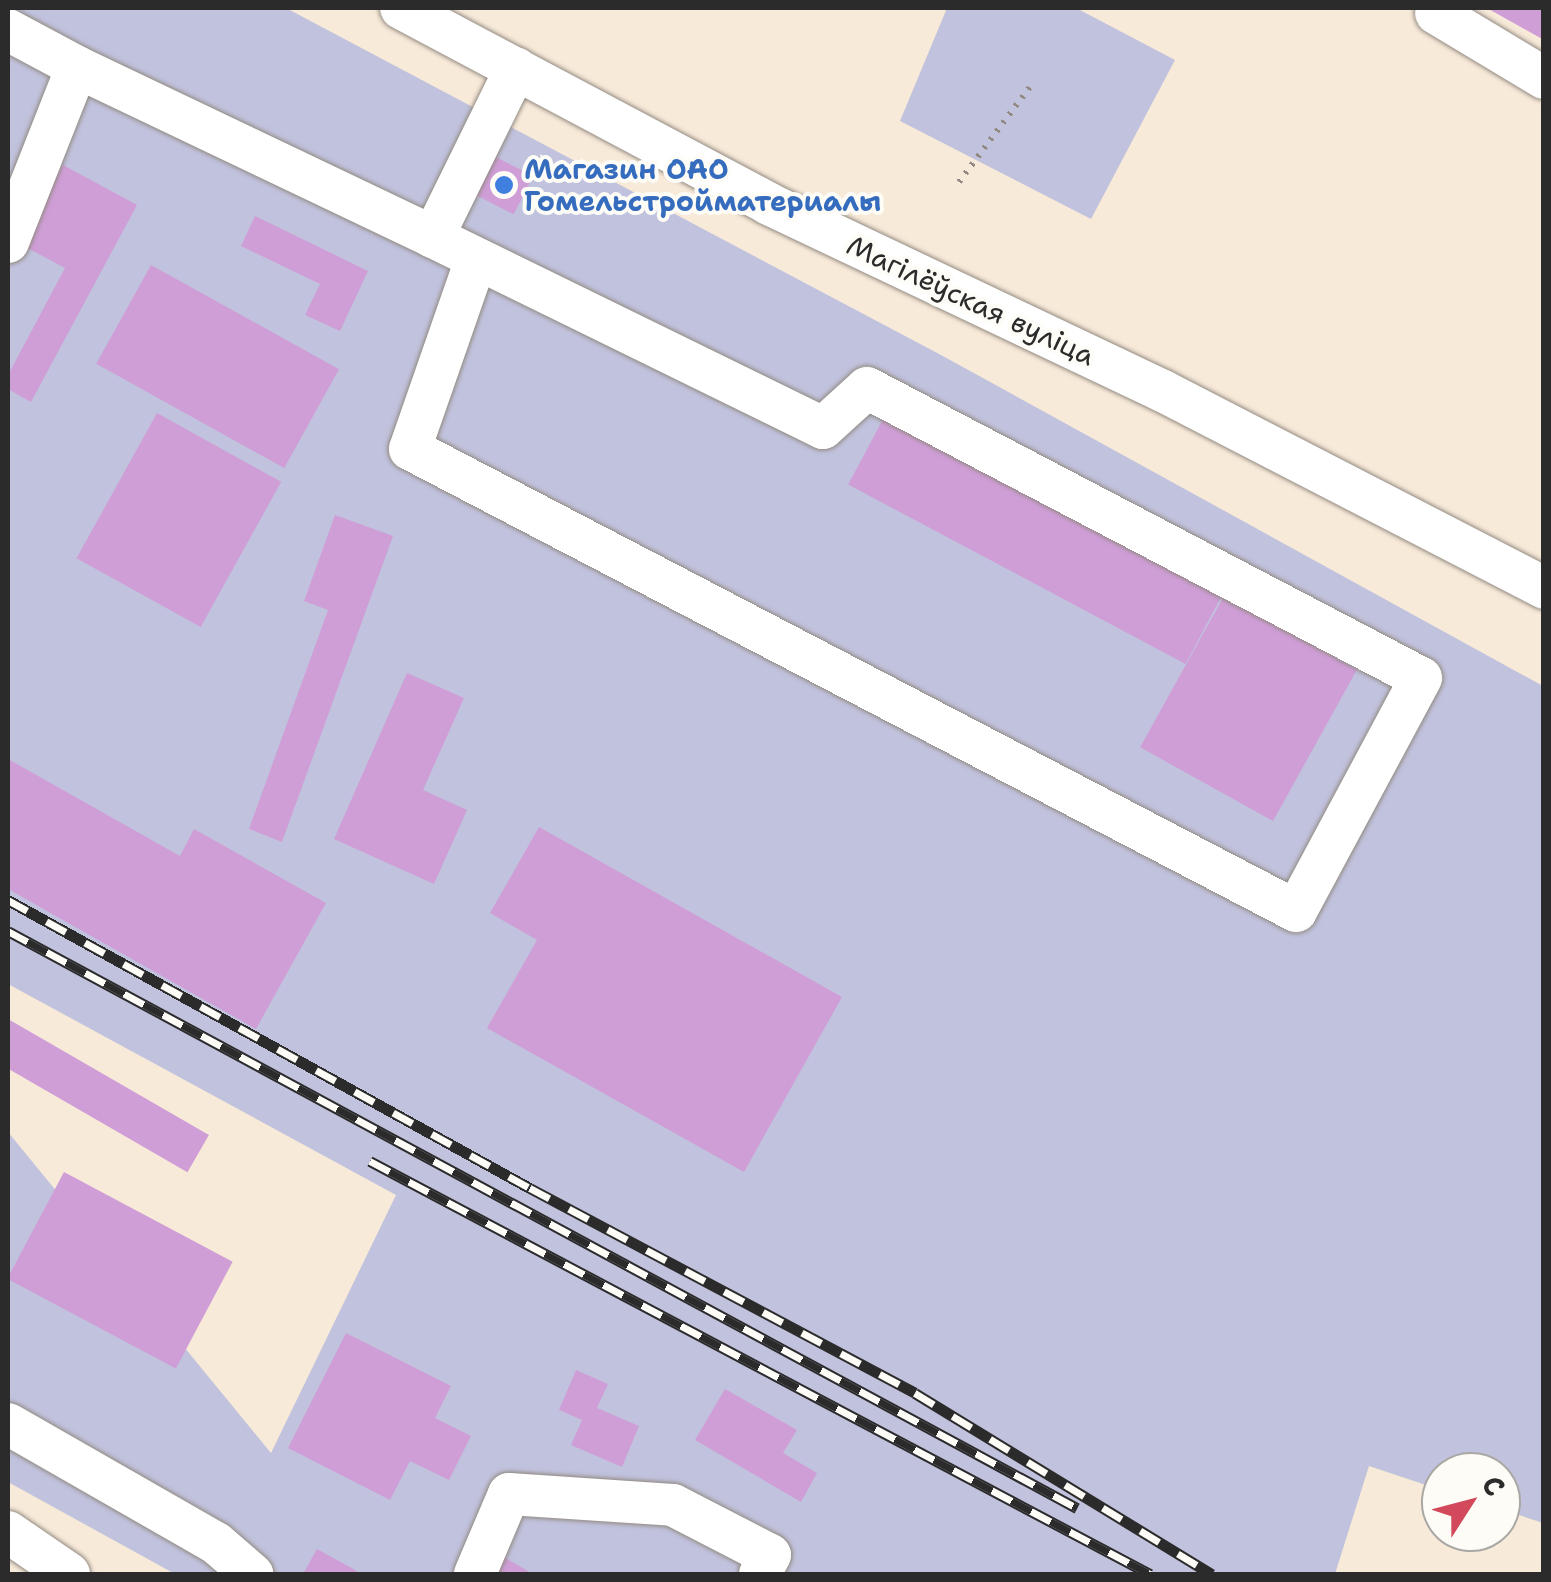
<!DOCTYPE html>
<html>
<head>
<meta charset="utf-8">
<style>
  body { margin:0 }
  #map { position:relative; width:1551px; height:1582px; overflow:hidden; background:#f8ead9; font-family:"Shantell Sans",sans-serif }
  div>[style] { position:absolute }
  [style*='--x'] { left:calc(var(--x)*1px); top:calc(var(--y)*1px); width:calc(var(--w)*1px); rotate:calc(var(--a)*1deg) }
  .industrial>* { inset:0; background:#c1c2dd }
  .building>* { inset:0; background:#cf9ed7; transform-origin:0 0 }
  .path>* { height:6px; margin-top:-3px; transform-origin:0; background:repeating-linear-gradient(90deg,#928a82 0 2.5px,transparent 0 10.5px) }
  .roads { filter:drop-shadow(0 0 2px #928a82) drop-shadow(0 0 2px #928a82) }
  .minor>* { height:42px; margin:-21px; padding:0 21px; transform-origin:21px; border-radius:21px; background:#fff }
  .rail>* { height:11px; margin-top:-5.5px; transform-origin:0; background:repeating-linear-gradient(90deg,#fdfcf7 0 22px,#2b2b2b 0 44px); box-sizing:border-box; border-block:2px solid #2b2b2b }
  .dots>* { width:28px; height:28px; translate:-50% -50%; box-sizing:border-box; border:5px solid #fdfcf7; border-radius:50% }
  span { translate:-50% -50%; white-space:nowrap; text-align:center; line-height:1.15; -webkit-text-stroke:8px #fdfcf7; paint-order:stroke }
  .shop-label { font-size:28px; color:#366cbe; font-weight:700 }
  .left { translate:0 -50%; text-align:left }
  .street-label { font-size:28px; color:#2b2b2b }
  .frame { position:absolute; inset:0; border:10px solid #2b2b2b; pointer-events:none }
  .north { position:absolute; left:1421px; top:1452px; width:100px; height:100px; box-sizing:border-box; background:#fdfcf7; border:2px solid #a9a8a5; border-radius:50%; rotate:54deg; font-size:28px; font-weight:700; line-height:40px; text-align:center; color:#2b2b2b }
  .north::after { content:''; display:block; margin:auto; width:35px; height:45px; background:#d1495b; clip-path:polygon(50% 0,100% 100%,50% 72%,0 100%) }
</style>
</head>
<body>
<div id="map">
  <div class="industrial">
    <i style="clip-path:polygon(8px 8px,286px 8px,941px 355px,1543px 686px,1543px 1523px,1501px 1509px,1501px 1472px,1441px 1472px,1441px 1490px,1369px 1466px,1335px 1574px,175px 1574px,8px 1482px,8px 1132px,271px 1453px,396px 1195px,8px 984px)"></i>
    <i style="clip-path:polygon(947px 8px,1076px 8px,1175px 60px,1091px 219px,900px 121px)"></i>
  </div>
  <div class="building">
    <i style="clip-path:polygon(1487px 8px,1544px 8px,1544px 40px)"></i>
    <i style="left:494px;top:156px;width:44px;height:43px;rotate:27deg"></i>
    <i style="clip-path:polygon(63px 165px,137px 205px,31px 402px,8px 389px,8px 375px,65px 268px,20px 244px)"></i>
    <i style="clip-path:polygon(255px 216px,368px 271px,340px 331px,305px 315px,320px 284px,241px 246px)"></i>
    <i style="left:151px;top:265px;width:215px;height:113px;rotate:29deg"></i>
    <i style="left:890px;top:406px;width:382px;height:89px;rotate:28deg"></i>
    <i style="left:157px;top:413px;width:142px;height:166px;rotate:29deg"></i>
    <i style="clip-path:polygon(335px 515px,393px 536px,282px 842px,249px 829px,328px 610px,304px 601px)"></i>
    <i style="left:1224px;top:596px;width:152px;height:173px;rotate:29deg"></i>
    <i style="clip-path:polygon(407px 673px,464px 698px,423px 790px,467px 810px,434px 884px,334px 839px)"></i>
    <i style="clip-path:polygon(8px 759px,180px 856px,194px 829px,326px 903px,256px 1029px,8px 889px)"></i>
    <i style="clip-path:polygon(539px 827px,842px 997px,744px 1172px,487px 1028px,537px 940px,490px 913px)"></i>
    <i style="left:8px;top:1019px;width:232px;height:43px;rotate:30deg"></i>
    <i style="left:64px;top:1172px;width:191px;height:121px;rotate:28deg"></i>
    <i style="clip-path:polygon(346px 1333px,451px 1386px,435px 1418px,471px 1436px,449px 1480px,410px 1461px,390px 1500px,288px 1448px)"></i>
    <i style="clip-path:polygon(576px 1370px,608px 1384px,597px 1408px,639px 1426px,622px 1467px,571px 1445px,582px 1420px,559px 1410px)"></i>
    <i style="clip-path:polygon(725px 1389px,797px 1430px,783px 1453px,817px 1473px,801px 1502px,695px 1440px)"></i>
    <i style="clip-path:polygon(317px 1549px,357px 1571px,355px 1574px,303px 1574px)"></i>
    <i style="clip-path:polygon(500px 1555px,533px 1574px,490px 1574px)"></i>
  </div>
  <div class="path">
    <i style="--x:959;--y:182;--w:122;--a:-53.3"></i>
  </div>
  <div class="roads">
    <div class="minor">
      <i style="--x:401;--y:8;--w:417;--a:28"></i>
      <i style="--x:769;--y:204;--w:436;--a:25.4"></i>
      <i style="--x:1163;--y:391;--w:429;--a:27.3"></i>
      <i style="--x:1436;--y:13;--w:126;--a:31"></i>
      <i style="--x:8;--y:30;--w:78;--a:28.2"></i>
      <i style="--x:77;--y:67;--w:188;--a:111.5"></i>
      <i style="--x:77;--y:67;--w:395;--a:25.5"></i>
      <i style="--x:433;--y:237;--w:434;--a:26.1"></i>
      <i style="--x:823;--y:428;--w:59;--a:-42.3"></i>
      <i style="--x:867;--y:388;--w:625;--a:27.63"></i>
      <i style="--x:1421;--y:678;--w:264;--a:118.2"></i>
      <i style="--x:1296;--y:911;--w:999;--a:-152.46"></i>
      <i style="--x:410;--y:449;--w:200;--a:-70.8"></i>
      <i style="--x:433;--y:237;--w:188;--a:-63.8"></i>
      <i style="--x:8;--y:1424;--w:240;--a:29.8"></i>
      <i style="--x:216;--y:1543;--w:48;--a:40.7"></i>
      <i style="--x:8;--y:1532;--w:74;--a:34.5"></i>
      <i style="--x:475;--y:1574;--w:87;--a:-67"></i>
      <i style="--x:509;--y:1494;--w:164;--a:3.8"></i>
      <i style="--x:673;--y:1505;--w:109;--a:27.3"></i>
      <i style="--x:770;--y:1555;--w:21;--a:118"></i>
    </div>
  </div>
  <div class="rail">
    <i style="--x:8;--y:900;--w:596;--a:28.89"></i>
    <i style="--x:530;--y:1188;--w:436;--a:28"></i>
    <i style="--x:915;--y:1393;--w:348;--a:31.4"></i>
    <i style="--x:8;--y:931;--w:1215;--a:28.36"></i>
    <i style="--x:370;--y:1161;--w:883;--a:27.9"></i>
  </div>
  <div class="dots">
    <i style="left:504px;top:185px;background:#3f7fe0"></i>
  </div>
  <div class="shop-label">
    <span class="left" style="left:524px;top:185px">Магазин ОАО<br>Гомельстройматериалы</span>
  </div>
  <div class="street-label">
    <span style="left:971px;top:300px;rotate:25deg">Магілёўская вуліца</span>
  </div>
  <div class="frame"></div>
  <div class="north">С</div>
</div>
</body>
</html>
